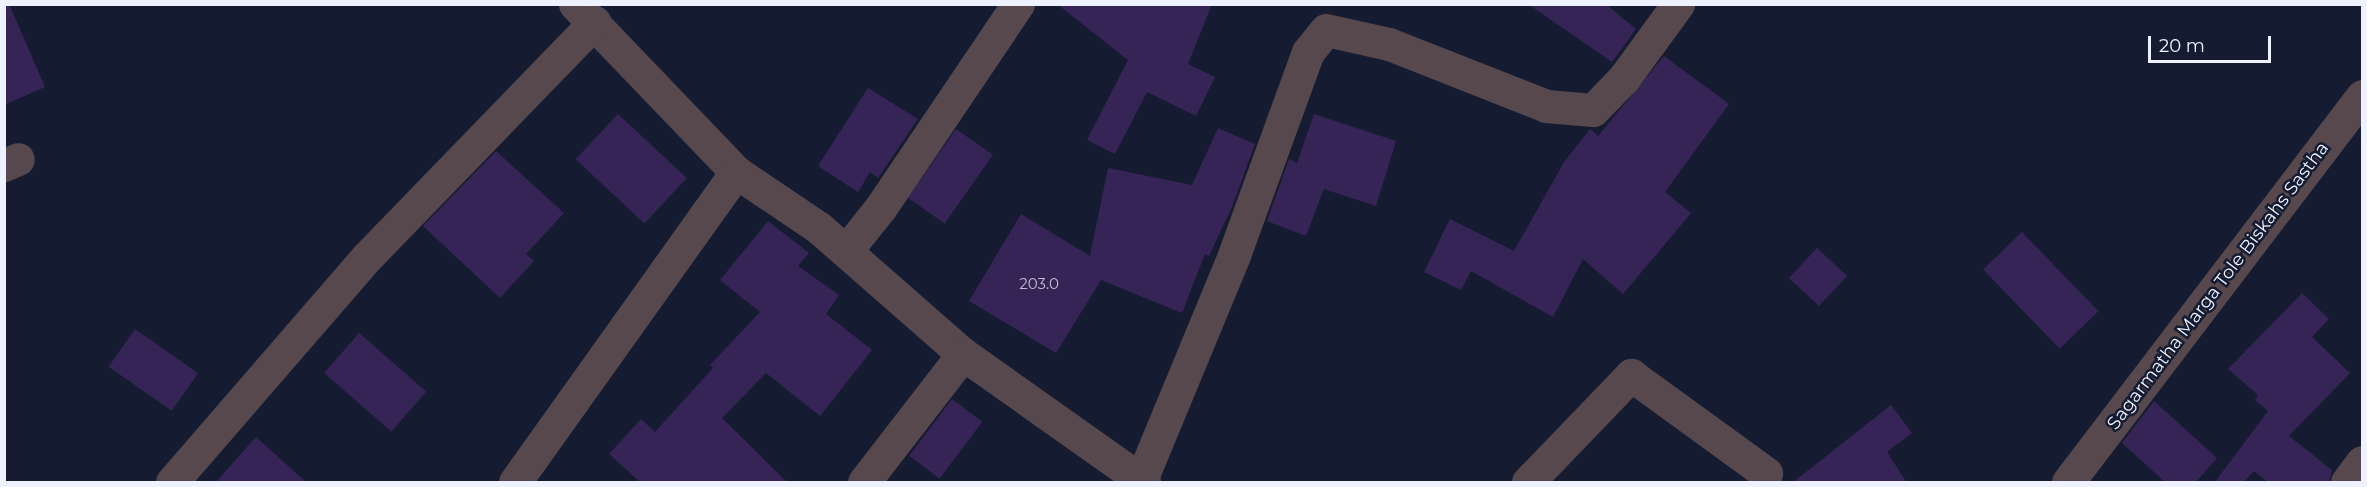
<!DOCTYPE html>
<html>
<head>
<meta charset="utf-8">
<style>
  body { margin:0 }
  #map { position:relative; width:2367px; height:487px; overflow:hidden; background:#151c32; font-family:Montserrat,sans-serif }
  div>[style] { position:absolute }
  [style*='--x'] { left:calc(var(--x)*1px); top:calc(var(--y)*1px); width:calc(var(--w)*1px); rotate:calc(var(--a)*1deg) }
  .building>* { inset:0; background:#362456; transform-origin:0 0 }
  .minor>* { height:33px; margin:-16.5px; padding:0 16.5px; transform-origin:16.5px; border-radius:16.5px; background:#56484c }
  span { translate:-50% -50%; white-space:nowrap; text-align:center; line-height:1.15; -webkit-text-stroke:5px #151c32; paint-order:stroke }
  .number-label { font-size:15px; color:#bfbed4 }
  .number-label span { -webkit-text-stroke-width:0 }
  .street-label { font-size:18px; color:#edf2fe }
  .frame { position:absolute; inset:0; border:6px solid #edf2fe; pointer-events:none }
  .scale { position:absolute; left:2148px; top:36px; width:123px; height:27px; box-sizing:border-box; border:3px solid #edf2fe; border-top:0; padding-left:8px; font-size:18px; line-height:21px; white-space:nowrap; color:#edf2fe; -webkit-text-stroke:4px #151c32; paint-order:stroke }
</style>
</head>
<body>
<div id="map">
  <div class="building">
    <i style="clip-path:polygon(4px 4px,9px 4px,45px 87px,4px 105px)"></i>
    <i style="clip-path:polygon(1057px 4px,1212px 4px,1188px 64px,1215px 77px,1196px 116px,1147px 92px,1115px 154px,1087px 140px,1128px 60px)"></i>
    <i style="clip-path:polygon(1528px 4px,1606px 4px,1636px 29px,1612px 62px)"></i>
    <i style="clip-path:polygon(1664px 56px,1729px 104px,1665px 192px,1691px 213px,1623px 294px,1583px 259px,1553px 317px,1471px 271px,1461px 290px,1424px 272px,1450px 219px,1514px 251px,1564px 162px,1590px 129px,1598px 136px)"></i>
    <i style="clip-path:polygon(868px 88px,918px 119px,878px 178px,870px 172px,858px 192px,818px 166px)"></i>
    <i style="left:618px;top:114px;width:94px;height:62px;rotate:43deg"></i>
    <i style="clip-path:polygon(1314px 114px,1396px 141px,1376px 206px,1324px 189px,1306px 236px,1267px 221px,1289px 159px,1297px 163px)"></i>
    <i style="clip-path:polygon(1218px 128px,1255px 144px,1232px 207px,1209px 256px,1205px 254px,1182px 313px,1101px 280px,1056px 353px,969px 301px,1021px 214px,1090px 256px,1108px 168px,1192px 185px)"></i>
    <i style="left:956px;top:129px;width:45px;height:84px;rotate:35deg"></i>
    <i style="clip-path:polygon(496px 151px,564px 213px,526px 254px,534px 261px,500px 298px,423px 226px)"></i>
    <i style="clip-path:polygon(768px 221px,809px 253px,798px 266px,839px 295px,826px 314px,872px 350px,820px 416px,766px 373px,722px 418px,788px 483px,641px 483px,609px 454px,641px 419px,655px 432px,713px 368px,710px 365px,760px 312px,720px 280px)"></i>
    <i style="left:2022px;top:232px;width:110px;height:54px;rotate:46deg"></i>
    <i style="left:1817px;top:248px;width:41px;height:41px;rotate:43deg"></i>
    <i style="clip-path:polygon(2302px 293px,2329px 319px,2312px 337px,2350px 373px,2289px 436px,2332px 470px,2329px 483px,2269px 483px,2254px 471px,2243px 483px,2214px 483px,2268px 411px,2255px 400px,2258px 395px,2228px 369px)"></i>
    <i style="left:135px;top:329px;width:77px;height:46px;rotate:35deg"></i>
    <i style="left:359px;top:333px;width:89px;height:53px;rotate:41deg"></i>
    <i style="left:952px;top:399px;width:38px;height:71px;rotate:37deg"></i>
    <i style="clip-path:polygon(2154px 401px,2217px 458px,2195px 483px,2166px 483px,2122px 443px)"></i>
    <i style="clip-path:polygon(1891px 405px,1912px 433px,1887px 452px,1907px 483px,1792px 483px)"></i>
    <i style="clip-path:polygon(256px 437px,307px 483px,215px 483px)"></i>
  </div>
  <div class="minor">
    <i style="--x:575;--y:4;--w:233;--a:46.2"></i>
    <i style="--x:736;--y:172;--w:100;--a:34"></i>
    <i style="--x:819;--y:228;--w:191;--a:41.2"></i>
    <i style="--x:963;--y:354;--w:222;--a:35.3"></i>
    <i style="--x:4;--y:165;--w:15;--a:-23"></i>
    <i style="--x:846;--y:251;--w:56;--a:-51.5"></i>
    <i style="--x:881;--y:207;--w:245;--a:-56"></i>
    <i style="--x:1141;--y:480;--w:243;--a:-67.5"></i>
    <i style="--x:1234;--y:255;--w:216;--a:-70"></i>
    <i style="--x:1308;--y:52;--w:28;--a:-51"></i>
    <i style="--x:1326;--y:30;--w:65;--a:12.5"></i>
    <i style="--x:1389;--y:44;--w:169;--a:21.5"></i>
    <i style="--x:1546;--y:106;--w:47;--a:4.9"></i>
    <i style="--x:1593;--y:110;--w:45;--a:-45.9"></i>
    <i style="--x:1624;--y:78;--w:92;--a:-53.9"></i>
    <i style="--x:172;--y:482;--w:298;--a:-49.1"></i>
    <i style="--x:367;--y:257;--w:327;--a:-45.9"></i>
    <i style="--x:515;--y:482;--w:381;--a:-54.5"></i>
    <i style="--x:864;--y:482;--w:162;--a:-52.3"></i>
    <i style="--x:1528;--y:482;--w:149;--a:-46.1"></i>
    <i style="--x:1631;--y:375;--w:167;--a:36"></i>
    <i style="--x:2068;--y:482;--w:485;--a:-52.7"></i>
    <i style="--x:2347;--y:482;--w:25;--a:-53"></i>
  </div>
  <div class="number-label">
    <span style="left:1039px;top:284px">203.0</span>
  </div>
  <div class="street-label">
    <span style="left:2218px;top:286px;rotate:-53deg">Sagarmatha Marga Tole Biskahs Sastha</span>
  </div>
  <div class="frame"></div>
  <div class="scale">20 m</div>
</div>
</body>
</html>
